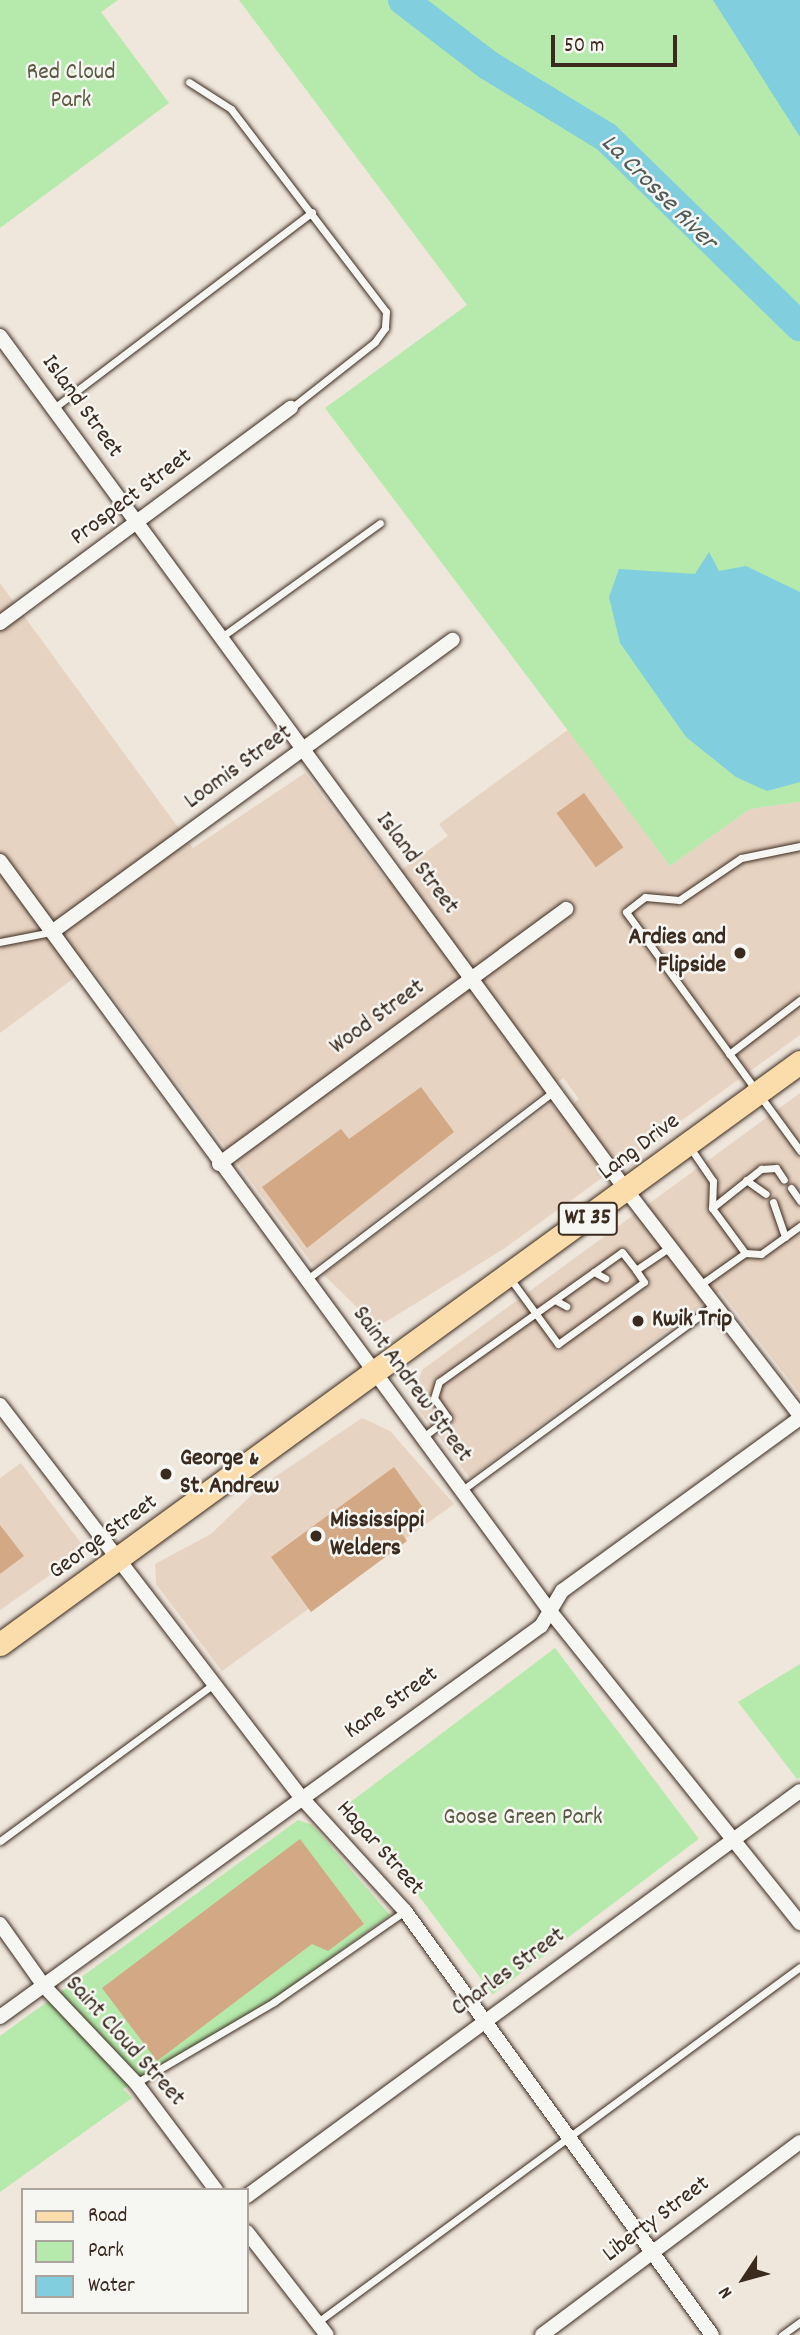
<!DOCTYPE html>
<html>
<head>
<meta charset="utf-8">
<style>
  body { margin:0 }
  #map { position:relative; width:800px; height:2335px; overflow:hidden; background:#efe6dc; font-family:Dekko,sans-serif }
  div>[style] { position:absolute }
  [style*='--x'] { left:calc(var(--x)*1px); top:calc(var(--y)*1px); width:calc(var(--w)*1px); rotate:calc(var(--a)*1deg) }
  .built>* { inset:0; background:#e7d3c2 }
  .green>* { inset:0; background:#b5eaac; transform-origin:0 0 }
  .water>* { inset:0; background:#81cedf }
  .river>* { height:30px; margin:-15px; padding:0 15px; transform-origin:15px; border-radius:15px; background:#81cedf }
  .building>* { inset:0; background:#d3a884; transform-origin:0 0 }
  .roads { filter:drop-shadow(0 0 2px #3b2a1e) drop-shadow(0 0 2px #3b2a1e) }
  .lane>* { height:7px; margin:-3.5px; padding:0 3.5px; transform-origin:3.5px; border-radius:3.5px; background:#f6f6f2 }
  .street>* { height:14px; margin:-7px; padding:0 7px; transform-origin:7px; border-radius:7px; background:#f6f6f2 }
  .primary>* { height:23px; margin:-11.5px; padding:0 11.5px; transform-origin:11.5px; border-radius:11.5px; background:#fbddab }
  .dots>* { width:19px; height:19px; translate:-50% -50%; box-sizing:border-box; border:4px solid #f6f6f2; border-radius:50% }
  span { translate:-50% -50%; white-space:nowrap; text-align:center; line-height:1.15; -webkit-text-stroke:5px #f6f6f2; paint-order:stroke }
  .shield-label span { padding:2px 5px; background:#f6f6f2; border:2px solid; border-radius:5px; -webkit-text-stroke-width:0 }
  .shield-label { font-size:23px; color:#3b2a1e; font-weight:700 }
  .park-label { font-size:24px; color:#5a5a42 }
  .street-label { font-size:24px; color:#3b2a1e }
  .poi-label { font-size:24px; color:#3b2a1e; font-weight:700 }
  .right { translate:-100% -50%; text-align:right }
  .left { translate:0 -50%; text-align:left }
  .water-label { font-size:26px; color:#505b58; font-style:italic }
  .legend { position:absolute; left:21px; top:2188px; width:228px; height:126px; box-sizing:border-box; background:#f6f6f2; border:2px solid #aba49d; margin:0; padding:9px 12px; list-style:none; font-size:21px; color:#3b2a1e }
  .legend li { display:flex; align-items:center; gap:14px; height:35px }
  .legend b { width:35px; border:2px solid #aba49d }
  .north { position:absolute; left:709px; top:2244px; width:70px; height:70px; -webkit-text-stroke:5px #f6f6f2; paint-order:stroke; rotate:234deg; font-size:19px; font-weight:700; line-height:28px; text-align:center; color:#3b2a1e }
  .north::after { content:''; display:block; margin:auto; width:24px; height:32px; background:#3b2a1e; clip-path:polygon(50% 0,100% 100%,50% 72%,0 100%) }
  .scale { position:absolute; left:551px; top:35px; width:126px; height:32px; box-sizing:border-box; border:4px solid #3b2a1e; border-top:0; padding-left:9px; font-size:21px; line-height:24px; white-space:nowrap; color:#3b2a1e; -webkit-text-stroke:5px #f6f6f2; paint-order:stroke }
</style>
</head>
<body>
<div id="map">
  <div class="built">
    <i style="clip-path:polygon(0 583px,193px 848px,305px 773px,386px 881px,448px 836px,439px 824px,569px 729px,670px 866px,750px 809px,800px 802px,800px 1035px,505px 1248px,384px 1323px,372px 1322px,323px 1274px,551px 1104px,559px 1113px,579px 1099px,563px 1078px,314px 1266px,90px 966px,0 1033px)"></i>
    <i style="clip-path:polygon(800px 1093px,800px 1394px,720px 1291px,470px 1478px,419px 1410px,415px 1391px,422px 1370px)"></i>
    <i style="clip-path:polygon(362px 1418px,390px 1431px,454px 1504px,222px 1671px,156px 1584px,155px 1564px,211px 1534px,260px 1487px)"></i>
    <i style="clip-path:polygon(21px 1463px,86px 1550px,0 1610px,0 1478px)"></i>
  </div>
  <div class="green">
    <i style="clip-path:polygon(0 0,118px 0,101px 12px,169px 103px,0 228px)"></i>
    <i style="clip-path:polygon(239px 0,800px 0,800px 802px,750px 809px,670px 866px,325px 408px,467px 305px)"></i>
    <i style="left:555px;top:1648px;width:239px;height:258px;rotate:53deg"></i>
    <i style="clip-path:polygon(800px 1664px,800px 1777px,797px 1779px,738px 1702px)"></i>
    <i style="clip-path:polygon(298px 1820px,312px 1825px,390px 1915px,278px 1996px,123px 2089px,132px 2098px,0 2192px,0 2036px)"></i>
  </div>
  <div class="water">
    <i style="clip-path:polygon(713px 0,800px 0,800px 137px,770px 90px)"></i>
    <i style="clip-path:polygon(709px 552px,719px 571px,746px 566px,800px 592px,800px 782px,767px 791px,736px 777px,686px 737px,620px 643px,609px 597px,619px 569px,695px 574px)"></i>
  </div>
  <div class="river">
    <i style="--x:403;--y:0;--w:107;--a:37.4"></i>
    <i style="--x:488;--y:65;--w:138;--a:31.4"></i>
    <i style="--x:606;--y:137;--w:271;--a:44.3"></i>
  </div>
  <div class="building">
    <i style="left:584px;top:793px;width:67px;height:34px;rotate:54deg"></i>
    <i style="clip-path:polygon(421px 1087px,454px 1132px,307px 1248px,262px 1187px,341px 1129px,349px 1139px)"></i>
    <i style="clip-path:polygon(394px 1467px,426px 1512px,400px 1531px,407px 1541px,311px 1612px,271px 1557px)"></i>
    <i style="clip-path:polygon(0 1525px,24px 1556px,0 1574px)"></i>
    <i style="clip-path:polygon(300px 1839px,364px 1924px,328px 1951px,312px 1944px,157px 2061px,102px 1988px)"></i>
  </div>
  <div class="roads">
    <div class="lane">
      <i style="--x:189;--y:82;--w:50;--a:32.7"></i>
      <i style="--x:231;--y:109;--w:255;--a:52.6"></i>
      <i style="--x:386;--y:312;--w:16;--a:94"></i>
      <i style="--x:385;--y:328;--w:17;--a:126"></i>
      <i style="--x:375;--y:342;--w:107;--a:141.8"></i>
      <i style="--x:54;--y:408;--w:324;--a:-37.2"></i>
      <i style="--x:220;--y:638;--w:197;--a:-35.7"></i>
      <i style="--x:800;--y:846;--w:60;--a:168.5"></i>
      <i style="--x:741;--y:858;--w:75;--a:145.9"></i>
      <i style="--x:679;--y:900;--w:34;--a:-175"></i>
      <i style="--x:645;--y:897;--w:24;--a:142"></i>
      <i style="--x:626;--y:912;--w:296;--a:53.9"></i>
      <i style="--x:0;--y:942;--w:52;--a:-11.1"></i>
      <i style="--x:729;--y:1054;--w:89;--a:-37.3"></i>
      <i style="--x:689;--y:1146;--w:42;--a:55.6"></i>
      <i style="--x:713;--y:1181;--w:27;--a:92"></i>
      <i style="--x:712;--y:1208;--w:56;--a:53.7"></i>
      <i style="--x:745;--y:1253;--w:55;--a:144.6"></i>
      <i style="--x:746;--y:1180;--w:24;--a:35"></i>
      <i style="--x:791;--y:1188;--w:16;--a:55"></i>
      <i style="--x:773;--y:1202;--w:37;--a:71"></i>
      <i style="--x:712;--y:1208;--w:63;--a:-38.5"></i>
      <i style="--x:761;--y:1169;--w:15;--a:-4"></i>
      <i style="--x:776;--y:1168;--w:14;--a:56"></i>
      <i style="--x:745;--y:1253;--w:16;--a:4"></i>
      <i style="--x:761;--y:1254;--w:48;--a:-35.7"></i>
      <i style="--x:594;--y:1272;--w:13;--a:29"></i>
      <i style="--x:509;--y:1277;--w:83;--a:53.8"></i>
      <i style="--x:558;--y:1344;--w:106;--a:-35.8"></i>
      <i style="--x:644;--y:1282;--w:14;--a:-124"></i>
      <i style="--x:306;--y:1280;--w:312;--a:-37.3"></i>
      <i style="--x:555;--y:1300;--w:13;--a:29"></i>
      <i style="--x:422;--y:1438;--w:33;--a:-38"></i>
      <i style="--x:448;--y:1418;--w:24;--a:-125"></i>
      <i style="--x:434;--y:1398;--w:17;--a:-73"></i>
      <i style="--x:439;--y:1382;--w:224;--a:-35.4"></i>
      <i style="--x:622;--y:1252;--w:23;--a:52"></i>
      <i style="--x:636;--y:1270;--w:41;--a:-34.1"></i>
      <i style="--x:461;--y:1491;--w:314;--a:-36.3"></i>
      <i style="--x:0;--y:1841;--w:265;--a:-36.3"></i>
      <i style="--x:136;--y:2083;--w:160;--a:-30.4"></i>
      <i style="--x:274;--y:2002;--w:160;--a:-34.8"></i>
      <i style="--x:315;--y:2324;--w:602;--a:-36.36"></i>
      <i style="--x:782;--y:2335;--w:22;--a:-36"></i>
    </div>
    <div class="street">
      <i style="--x:0;--y:336;--w:1060;--a:53.75"></i>
      <i style="--x:627;--y:1191;--w:284;--a:52.4"></i>
      <i style="--x:0;--y:623;--w:362;--a:-36.5"></i>
      <i style="--x:0;--y:861;--w:930;--a:53.75"></i>
      <i style="--x:550;--y:1611;--w:400;--a:51.3"></i>
      <i style="--x:52;--y:932;--w:496;--a:-36.1"></i>
      <i style="--x:219;--y:1164;--w:431;--a:-36.3"></i>
      <i style="--x:0;--y:1405;--w:493;--a:52.5"></i>
      <i style="--x:300;--y:1796;--w:156;--a:47.6"></i>
      <i style="--x:405;--y:1911;--w:523;--a:54.09"></i>
      <i style="--x:0;--y:1924;--w:76;--a:54.6"></i>
      <i style="--x:44;--y:1986;--w:134;--a:46.5"></i>
      <i style="--x:136;--y:2083;--w:134;--a:53.2"></i>
      <i style="--x:0;--y:2017;--w:668;--a:-35.86"></i>
      <i style="--x:541;--y:1626;--w:41;--a:-59"></i>
      <i style="--x:562;--y:1591;--w:294;--a:-36"></i>
      <i style="--x:247;--y:2196;--w:685;--a:-36.22"></i>
      <i style="--x:247;--y:2232;--w:130;--a:52.2"></i>
      <i style="--x:542;--y:2335;--w:322;--a:-36.8"></i>
    </div>
    <div class="primary">
      <i style="--x:0;--y:1644;--w:989;--a:-36.04"></i>
    </div>
  </div>
  <div class="dots">
    <i style="left:740px;top:953px;background:#3b2a1e"></i>
    <i style="left:638px;top:1321px;background:#3b2a1e"></i>
    <i style="left:166px;top:1474px;background:#3b2a1e"></i>
    <i style="left:316px;top:1536px;background:#3b2a1e"></i>
  </div>
  <div class="shield-label">
    <span style="left:588px;top:1219px">WI 35</span>
  </div>
  <div class="park-label">
    <span style="left:71px;top:88px">Red Cloud<br>Park</span>
    <span style="left:523px;top:1819px">Goose Green Park</span>
  </div>
  <div class="street-label">
    <span style="left:81px;top:407px;rotate:54deg">Island Street</span>
    <span style="left:132px;top:498px;rotate:-37deg">Prospect Street</span>
    <span style="left:239px;top:768px;rotate:-36deg">Loomis Street</span>
    <span style="left:416px;top:864px;rotate:53deg">Island Street</span>
    <span style="left:378px;top:1018px;rotate:-36deg">Wood Street</span>
    <span style="left:640px;top:1148px;rotate:-37deg">Lang Drive</span>
    <span style="left:411px;top:1385px;rotate:54deg">Saint Andrew Street</span>
    <span style="left:104px;top:1538px;rotate:-36deg">George Street</span>
    <span style="left:392px;top:1704px;rotate:-35deg">Kane Street</span>
    <span style="left:379px;top:1849px;rotate:48deg">Hagar Street</span>
    <span style="left:509px;top:1973px;rotate:-36deg">Charles Street</span>
    <span style="left:124px;top:2042px;rotate:48deg">Saint Cloud Street</span>
    <span style="left:657px;top:2220px;rotate:-37deg">Liberty Street</span>
  </div>
  <div class="poi-label">
    <span class="right" style="left:726px;top:953px">Ardies and<br>Flipside</span>
    <span class="left" style="left:652px;top:1321px">Kwik Trip</span>
    <span class="left" style="left:180px;top:1474px">George &amp;<br>St. Andrew</span>
    <span class="left" style="left:330px;top:1536px">Mississippi<br>Welders</span>
  </div>
  <div class="water-label">
    <span style="left:658px;top:193px;rotate:45deg">La Crosse River</span>
  </div>
  <ul class="legend">
  <li><b style="height:9px;background:#fbddab"></b>Road</li>
  <li><b style="height:19px;background:#b5eaac"></b>Park</li>
  <li><b style="height:19px;background:#81cedf"></b>Water</li>
  </ul>
  <div class="north">N</div>
  <div class="scale">50 m</div>
</div>
</body>
</html>
